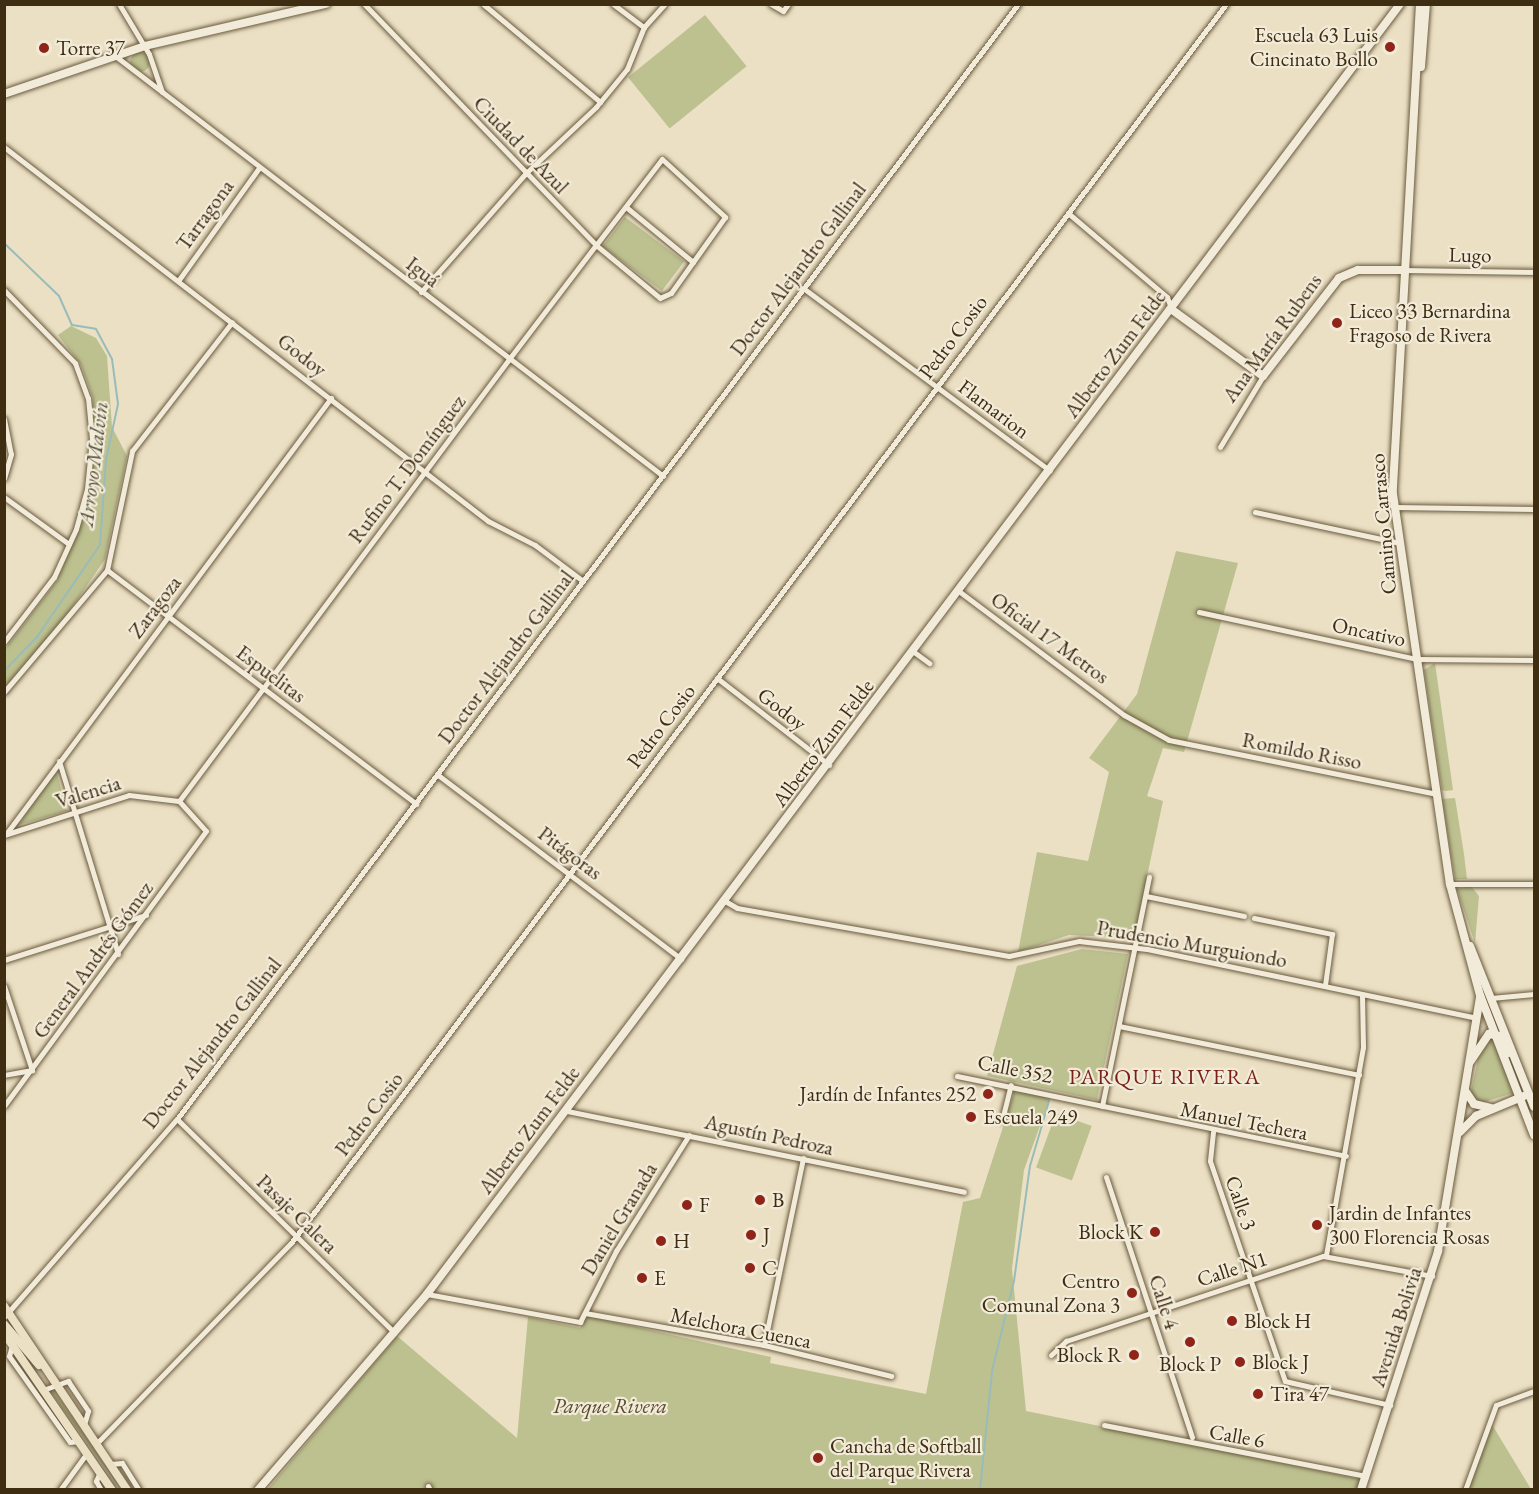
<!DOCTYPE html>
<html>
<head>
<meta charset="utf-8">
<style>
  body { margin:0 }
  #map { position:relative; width:1539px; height:1494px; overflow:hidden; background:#ebe0c4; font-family:"EB Garamond",serif }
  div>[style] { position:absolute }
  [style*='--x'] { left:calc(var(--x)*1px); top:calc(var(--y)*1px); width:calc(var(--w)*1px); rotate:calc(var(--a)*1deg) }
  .green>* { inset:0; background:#bdc190; transform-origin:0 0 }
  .round { border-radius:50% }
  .stream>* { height:2px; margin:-1px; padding:0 1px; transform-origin:1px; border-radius:1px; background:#99bcb9 }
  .roads { filter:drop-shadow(0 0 2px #6a5a3e) drop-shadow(0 0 2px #6a5a3e) }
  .street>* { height:5px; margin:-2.5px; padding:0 2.5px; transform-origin:2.5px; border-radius:2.5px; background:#f2ebd9 }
  .secondary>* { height:8px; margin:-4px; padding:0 4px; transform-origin:4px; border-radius:4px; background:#f2ebd9 }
  .primary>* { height:8px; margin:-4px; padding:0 4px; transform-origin:4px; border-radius:4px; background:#ebe0c4 }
  .dots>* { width:16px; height:16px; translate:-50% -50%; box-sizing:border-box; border:3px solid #f2ebd9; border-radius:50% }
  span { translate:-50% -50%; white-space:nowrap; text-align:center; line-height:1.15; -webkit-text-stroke:4.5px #f2ebd9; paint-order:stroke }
  .poi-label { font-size:21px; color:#3f2d12 }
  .right { translate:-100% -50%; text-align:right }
  .left { translate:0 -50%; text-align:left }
  .street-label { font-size:21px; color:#3f2d12 }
  .park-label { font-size:21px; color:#584b2b; font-style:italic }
  .water-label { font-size:22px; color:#56513c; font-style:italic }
  .neighbourhood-label { font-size:22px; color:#7a1f14; letter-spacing:1.5px }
  .frame { position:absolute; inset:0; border:6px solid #3f2d12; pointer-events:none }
</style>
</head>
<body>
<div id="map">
  <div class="green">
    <i style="left:705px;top:15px;width:66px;height:99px;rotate:51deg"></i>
    <i class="round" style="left:130px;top:52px;width:20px;height:20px"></i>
    <i style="left:625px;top:217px;width:74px;height:37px;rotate:37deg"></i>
    <i style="clip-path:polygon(71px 326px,96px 338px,107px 356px,112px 427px,127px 456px,105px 559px,62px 622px,5px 687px,5px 649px,57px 581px,91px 495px,93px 398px,81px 365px,58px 335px)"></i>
    <i style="clip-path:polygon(1176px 551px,1238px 563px,1184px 752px,1163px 748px,1147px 796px,1163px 801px,1134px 938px,1069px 935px,1018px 952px,1037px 852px,1088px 861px,1109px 772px,1089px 758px,1137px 694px)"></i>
    <i style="clip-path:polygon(1435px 663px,1453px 790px,1446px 791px,1442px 790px,1424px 670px)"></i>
    <i style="clip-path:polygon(57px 774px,67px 811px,18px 825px,53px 775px)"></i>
    <i style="clip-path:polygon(1455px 798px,1464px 854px,1467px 879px,1455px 879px,1442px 799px)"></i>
    <i style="clip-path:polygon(1471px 886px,1479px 896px,1475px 943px,1457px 889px)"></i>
    <i style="clip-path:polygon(1082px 949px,1128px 954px,1097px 1100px,987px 1076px,1017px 966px)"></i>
    <i style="clip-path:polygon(1492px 1038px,1513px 1093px,1478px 1104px,1471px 1092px,1481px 1044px)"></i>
    <i style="clip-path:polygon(1015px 1090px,1050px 1098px,1024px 1170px,1012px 1269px,1026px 1411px,1360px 1479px,1358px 1490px,267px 1490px,397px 1336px,517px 1438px,528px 1317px,580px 1328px,587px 1316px,771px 1357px,770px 1363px,926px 1394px,963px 1202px,980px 1198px)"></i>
    <i style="left:1056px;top:1113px;width:38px;height:58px;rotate:20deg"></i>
    <i style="clip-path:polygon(52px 1387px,109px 1471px,121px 1489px,49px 1390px)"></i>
    <i style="clip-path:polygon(1491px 1423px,1531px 1489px,1468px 1489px)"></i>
  </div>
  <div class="stream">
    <i style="--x:4;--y:243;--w:76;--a:43.9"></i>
    <i style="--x:59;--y:296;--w:32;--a:66"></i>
    <i style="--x:72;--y:325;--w:24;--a:9"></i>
    <i style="--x:96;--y:329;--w:34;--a:62"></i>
    <i style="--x:112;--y:359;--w:45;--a:82.4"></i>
    <i style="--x:118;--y:404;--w:57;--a:102.1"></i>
    <i style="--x:106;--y:460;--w:85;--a:94"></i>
    <i style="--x:100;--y:545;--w:112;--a:124.4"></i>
    <i style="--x:37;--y:637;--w:47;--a:134.1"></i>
    <i style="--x:980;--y:1490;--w:120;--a:-84.2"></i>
    <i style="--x:992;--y:1371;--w:93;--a:-76.3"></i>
    <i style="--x:1014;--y:1281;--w:116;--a:-82.1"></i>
    <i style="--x:1030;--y:1166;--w:68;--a:-73.7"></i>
  </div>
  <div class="roads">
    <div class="street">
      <i style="--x:119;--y:4;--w:58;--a:59"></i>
      <i style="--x:149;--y:54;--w:40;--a:71.1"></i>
      <i style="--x:483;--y:4;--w:153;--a:39.9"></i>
      <i style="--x:613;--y:4;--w:39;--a:37"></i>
      <i style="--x:771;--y:4;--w:14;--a:30"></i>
      <i style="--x:783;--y:11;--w:9;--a:-54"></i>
      <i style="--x:114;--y:55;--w:692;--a:37.48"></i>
      <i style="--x:4;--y:147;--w:612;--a:37.69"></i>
      <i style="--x:488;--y:521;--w:53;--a:27.1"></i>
      <i style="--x:535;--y:545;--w:60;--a:36.9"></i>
      <i style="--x:626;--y:207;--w:87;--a:39.4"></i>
      <i style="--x:1068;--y:213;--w:130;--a:40.3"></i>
      <i style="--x:1167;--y:297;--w:12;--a:70"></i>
      <i style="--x:1405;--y:270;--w:129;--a:0.9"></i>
      <i style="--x:178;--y:281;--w:139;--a:-54.4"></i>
      <i style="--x:803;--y:288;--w:307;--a:36.5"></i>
      <i style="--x:4;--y:290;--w:102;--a:45.8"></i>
      <i style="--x:75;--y:363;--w:37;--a:70"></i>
      <i style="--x:88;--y:398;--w:41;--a:84.4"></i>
      <i style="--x:92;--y:439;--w:50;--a:95.7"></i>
      <i style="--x:87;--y:489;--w:41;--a:105.4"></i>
      <i style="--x:76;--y:529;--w:53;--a:114.6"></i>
      <i style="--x:54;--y:577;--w:82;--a:127.6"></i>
      <i style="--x:421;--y:292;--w:157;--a:-48.6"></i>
      <i style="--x:525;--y:174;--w:98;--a:-43.3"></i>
      <i style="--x:596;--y:107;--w:49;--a:-50.8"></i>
      <i style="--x:627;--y:69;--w:45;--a:-68"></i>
      <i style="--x:644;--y:27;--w:31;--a:-48"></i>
      <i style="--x:4;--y:419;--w:36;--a:79"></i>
      <i style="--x:11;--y:454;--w:25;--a:106"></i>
      <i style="--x:1220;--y:447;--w:83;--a:-58.8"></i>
      <i style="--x:4;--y:497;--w:80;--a:35.9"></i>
      <i style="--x:1395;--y:507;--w:139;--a:0.8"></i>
      <i style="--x:1255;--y:512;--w:147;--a:12.1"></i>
      <i style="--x:107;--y:570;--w:388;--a:37.1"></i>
      <i style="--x:960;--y:592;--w:205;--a:36.9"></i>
      <i style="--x:1124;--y:715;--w:51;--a:29.1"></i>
      <i style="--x:1169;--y:740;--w:272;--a:11.4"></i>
      <i style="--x:1199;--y:612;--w:222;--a:12.2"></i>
      <i style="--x:1416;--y:659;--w:118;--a:0.5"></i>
      <i style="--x:914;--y:652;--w:19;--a:36"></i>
      <i style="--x:717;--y:678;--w:142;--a:37.8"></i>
      <i style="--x:4;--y:692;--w:160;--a:-49.8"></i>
      <i style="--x:107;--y:570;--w:122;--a:-78.1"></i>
      <i style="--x:132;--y:451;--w:163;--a:-52.2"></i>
      <i style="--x:59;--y:761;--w:202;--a:73"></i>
      <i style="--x:438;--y:775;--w:305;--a:37.1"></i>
      <i style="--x:179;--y:801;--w:552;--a:-53.25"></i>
      <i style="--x:509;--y:359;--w:143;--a:-52.7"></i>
      <i style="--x:596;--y:245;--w:108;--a:-52.5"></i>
      <i style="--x:662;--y:159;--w:86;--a:42.6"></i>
      <i style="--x:725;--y:217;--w:93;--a:125.4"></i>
      <i style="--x:671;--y:293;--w:12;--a:156"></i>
      <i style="--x:660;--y:298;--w:83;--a:-140.4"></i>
      <i style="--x:596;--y:245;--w:335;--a:-133.9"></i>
      <i style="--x:6;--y:834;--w:544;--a:-53.3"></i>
      <i style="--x:4;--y:835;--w:131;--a:-17.7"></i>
      <i style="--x:129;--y:795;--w:50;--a:6.8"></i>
      <i style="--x:179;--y:801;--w:40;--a:48"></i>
      <i style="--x:206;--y:831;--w:341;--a:126.3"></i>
      <i style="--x:1450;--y:884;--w:84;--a:0"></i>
      <i style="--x:1146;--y:896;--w:100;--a:11.5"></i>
      <i style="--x:725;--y:901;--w:14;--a:30"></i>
      <i style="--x:737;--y:908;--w:276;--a:10"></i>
      <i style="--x:1009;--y:956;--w:72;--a:-12.1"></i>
      <i style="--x:1079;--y:941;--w:68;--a:6.7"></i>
      <i style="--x:1147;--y:949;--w:336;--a:11.8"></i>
      <i style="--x:1254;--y:918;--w:80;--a:11.6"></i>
      <i style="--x:1332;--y:934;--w:51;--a:97.8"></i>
      <i style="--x:4;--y:960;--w:149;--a:-17.6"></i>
      <i style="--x:4;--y:986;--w:89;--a:71.6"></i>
      <i style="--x:32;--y:1070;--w:28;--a:170"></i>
      <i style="--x:1491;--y:998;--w:43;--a:-5.3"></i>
      <i style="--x:1119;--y:1026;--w:245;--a:11.5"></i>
      <i style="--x:957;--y:1076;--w:397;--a:11.6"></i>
      <i style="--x:1102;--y:1106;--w:234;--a:-78.4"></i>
      <i style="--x:567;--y:1111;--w:405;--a:11.5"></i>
      <i style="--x:177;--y:1119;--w:305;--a:44.5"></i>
      <i style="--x:1002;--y:1120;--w:36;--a:-76"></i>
      <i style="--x:1213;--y:1132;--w:29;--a:96"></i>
      <i style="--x:1210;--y:1161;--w:232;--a:71.2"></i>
      <i style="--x:1285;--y:1381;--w:108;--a:12.9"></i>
      <i style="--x:1106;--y:1177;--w:274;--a:71.7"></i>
      <i style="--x:1326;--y:1255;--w:211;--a:-79.9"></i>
      <i style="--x:1363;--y:1047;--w:53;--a:-91.1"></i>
      <i style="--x:427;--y:1294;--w:156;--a:10.4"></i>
      <i style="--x:580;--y:1322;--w:80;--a:-63.1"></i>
      <i style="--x:616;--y:1251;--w:137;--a:-57.8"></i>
      <i style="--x:585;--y:1313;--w:182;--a:10.1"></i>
      <i style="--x:764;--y:1345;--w:131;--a:13.7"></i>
      <i style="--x:4;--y:1317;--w:263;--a:-48.9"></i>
      <i style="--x:177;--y:1119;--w:1397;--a:-52.97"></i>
      <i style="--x:12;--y:1345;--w:11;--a:105"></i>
      <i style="--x:9;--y:1356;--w:105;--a:54.7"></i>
      <i style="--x:70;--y:1442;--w:9;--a:-6"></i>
      <i style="--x:764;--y:1345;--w:191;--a:-78.2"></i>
      <i style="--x:1051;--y:1355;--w:21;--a:-43"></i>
      <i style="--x:1066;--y:1341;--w:271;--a:-18.3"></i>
      <i style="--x:1323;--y:1256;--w:111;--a:10.4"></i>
      <i style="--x:43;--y:1390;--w:27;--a:-20"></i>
      <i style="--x:68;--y:1381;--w:36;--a:56"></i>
      <i style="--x:88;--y:1411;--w:15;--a:106"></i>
      <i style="--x:1104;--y:1425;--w:267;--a:11"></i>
      <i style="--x:96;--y:1444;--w:280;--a:-45.9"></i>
      <i style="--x:291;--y:1243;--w:1552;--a:-52.96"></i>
      <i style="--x:110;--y:1464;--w:12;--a:-5"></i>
      <i style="--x:122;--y:1463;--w:32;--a:58"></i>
      <i style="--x:100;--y:1472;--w:10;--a:114"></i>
      <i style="--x:96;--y:1481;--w:10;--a:61"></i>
      <i style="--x:428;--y:1486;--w:4;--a:63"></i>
      <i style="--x:60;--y:1490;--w:46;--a:-53.9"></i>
      <i style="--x:1465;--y:1490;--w:90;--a:-70"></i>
      <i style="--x:1496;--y:1405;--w:40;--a:-20.2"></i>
    </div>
    <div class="secondary">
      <i style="--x:1420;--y:4;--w:491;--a:93.2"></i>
      <i style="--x:1393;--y:494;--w:394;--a:81.7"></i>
      <i style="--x:1450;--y:884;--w:115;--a:74.9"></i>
      <i style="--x:1480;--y:995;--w:150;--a:68.9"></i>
      <i style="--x:1421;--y:67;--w:63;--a:-85.5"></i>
      <i style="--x:4;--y:94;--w:149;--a:-18.8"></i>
      <i style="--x:145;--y:46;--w:186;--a:-13.1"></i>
      <i style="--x:1171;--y:309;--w:114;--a:36.1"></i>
      <i style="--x:1263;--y:376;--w:124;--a:-52.2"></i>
      <i style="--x:1339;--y:278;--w:21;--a:-23"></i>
      <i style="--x:1358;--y:270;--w:47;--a:0"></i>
      <i style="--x:1470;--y:946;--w:173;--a:68.3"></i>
      <i style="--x:1470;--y:1062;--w:34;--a:-56"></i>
      <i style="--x:1489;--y:1034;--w:11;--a:10"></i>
      <i style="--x:1500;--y:1036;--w:19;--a:65"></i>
      <i style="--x:1466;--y:1092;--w:14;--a:56"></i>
      <i style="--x:1474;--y:1104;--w:17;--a:13"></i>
      <i style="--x:1460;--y:1132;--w:23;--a:-45"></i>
      <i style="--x:1476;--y:1116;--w:52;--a:-22.6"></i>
      <i style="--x:258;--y:1490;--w:259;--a:-49.2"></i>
      <i style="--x:427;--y:1294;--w:1616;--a:-52.97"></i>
      <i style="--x:1361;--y:1490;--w:251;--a:-72.1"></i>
      <i style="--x:1438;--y:1251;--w:257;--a:-80.6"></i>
    </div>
    <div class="primary">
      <i style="--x:4;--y:1306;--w:221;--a:56.2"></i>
      <i style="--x:4;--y:1324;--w:54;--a:49.5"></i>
      <i style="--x:4;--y:1333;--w:191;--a:55.5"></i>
    </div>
  </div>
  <div class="dots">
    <i style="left:1390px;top:47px;background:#8f2418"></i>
    <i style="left:44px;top:48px;background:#8f2418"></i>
    <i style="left:1337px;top:323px;background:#8f2418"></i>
    <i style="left:988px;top:1094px;background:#8f2418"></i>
    <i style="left:971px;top:1117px;background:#8f2418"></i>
    <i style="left:760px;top:1200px;background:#8f2418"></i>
    <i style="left:687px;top:1205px;background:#8f2418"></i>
    <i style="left:1317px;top:1225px;background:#8f2418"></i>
    <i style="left:1155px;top:1232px;background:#8f2418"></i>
    <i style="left:751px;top:1235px;background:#8f2418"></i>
    <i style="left:661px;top:1241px;background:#8f2418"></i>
    <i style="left:750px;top:1268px;background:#8f2418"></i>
    <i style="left:642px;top:1278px;background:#8f2418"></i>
    <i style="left:1132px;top:1293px;background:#8f2418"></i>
    <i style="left:1232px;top:1321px;background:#8f2418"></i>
    <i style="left:1190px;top:1342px;background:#8f2418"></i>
    <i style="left:1134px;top:1355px;background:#8f2418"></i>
    <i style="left:1240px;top:1362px;background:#8f2418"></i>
    <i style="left:1258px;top:1394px;background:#8f2418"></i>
    <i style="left:818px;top:1458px;background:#8f2418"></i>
  </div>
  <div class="poi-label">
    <span class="right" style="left:1378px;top:47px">Escuela 63 Luis<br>Cincinato Bollo</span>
    <span class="left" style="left:56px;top:48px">Torre 37</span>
    <span class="left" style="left:1349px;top:323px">Liceo 33 Bernardina<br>Fragoso de Rivera</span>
    <span class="right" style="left:976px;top:1094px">Jardín de Infantes 252</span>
    <span class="left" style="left:983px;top:1117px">Escuela 249</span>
    <span class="left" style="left:772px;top:1200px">B</span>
    <span class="left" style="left:699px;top:1205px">F</span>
    <span class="left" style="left:1329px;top:1225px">Jardin de Infantes<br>300 Florencia Rosas</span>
    <span class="right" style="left:1143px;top:1232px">Block K</span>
    <span class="left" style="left:763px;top:1235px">J</span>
    <span class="left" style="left:673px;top:1241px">H</span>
    <span class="left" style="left:762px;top:1268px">C</span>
    <span class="left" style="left:654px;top:1278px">E</span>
    <span class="right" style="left:1120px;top:1293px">Centro<br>Comunal Zona 3</span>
    <span class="left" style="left:1244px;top:1321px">Block H</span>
    <span class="right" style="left:1122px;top:1355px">Block R</span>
    <span class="left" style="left:1252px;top:1362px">Block J</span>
    <span style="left:1190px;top:1364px">Block P</span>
    <span class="left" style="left:1270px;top:1394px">Tira 47</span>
    <span class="left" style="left:830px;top:1458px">Cancha de Softball<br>del Parque Rivera</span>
  </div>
  <div class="street-label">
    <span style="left:521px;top:145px;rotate:46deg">Ciudad de Azul</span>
    <span style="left:205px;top:215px;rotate:-54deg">Tarragona</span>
    <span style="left:1470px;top:255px;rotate:1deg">Lugo</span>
    <span style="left:798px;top:269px;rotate:-53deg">Doctor Alejandro Gallinal</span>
    <span style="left:423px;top:272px;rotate:37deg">Iguá</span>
    <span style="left:953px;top:337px;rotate:-53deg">Pedro Cosio</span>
    <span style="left:1272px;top:338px;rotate:-54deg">Ana María Rubens</span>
    <span style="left:1115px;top:354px;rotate:-53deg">Alberto Zum Felde</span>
    <span style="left:302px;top:355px;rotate:38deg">Godoy</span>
    <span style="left:994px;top:409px;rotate:37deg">Flamarion</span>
    <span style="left:407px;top:469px;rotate:-53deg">Rufino T. Domínguez</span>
    <span style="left:1383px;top:524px;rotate:-95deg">Camino Carrasco</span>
    <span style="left:155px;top:607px;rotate:-53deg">Zaragoza</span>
    <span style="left:1369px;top:632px;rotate:12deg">Oncativo</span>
    <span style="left:1050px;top:638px;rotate:36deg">Oficial 17 Metros</span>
    <span style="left:506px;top:657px;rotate:-53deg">Doctor Alejandro Gallinal</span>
    <span style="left:271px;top:674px;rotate:37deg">Espuelitas</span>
    <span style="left:782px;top:709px;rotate:38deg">Godoy</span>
    <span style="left:661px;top:726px;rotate:-53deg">Pedro Cosio</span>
    <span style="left:823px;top:743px;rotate:-53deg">Alberto Zum Felde</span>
    <span style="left:1302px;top:751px;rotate:11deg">Romildo Risso</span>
    <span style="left:88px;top:792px;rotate:-17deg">Valencia</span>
    <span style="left:570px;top:853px;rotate:37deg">Pitágoras</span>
    <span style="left:1192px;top:944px;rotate:10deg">Prudencio Murguiondo</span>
    <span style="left:93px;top:960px;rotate:-54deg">General Andrés Gómez</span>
    <span style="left:212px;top:1043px;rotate:-52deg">Doctor Alejandro Gallinal</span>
    <span style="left:1015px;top:1069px;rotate:11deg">Calle 352</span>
    <span style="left:369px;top:1114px;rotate:-53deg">Pedro Cosio</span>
    <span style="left:1244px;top:1121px;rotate:11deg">Manuel Techera</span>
    <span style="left:529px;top:1130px;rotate:-53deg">Alberto Zum Felde</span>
    <span style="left:769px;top:1135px;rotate:12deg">Agustín Pedroza</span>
    <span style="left:1241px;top:1203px;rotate:71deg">Calle 3</span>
    <span style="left:297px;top:1214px;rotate:44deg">Pasaje Calera</span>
    <span style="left:619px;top:1219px;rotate:-59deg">Daniel Granada</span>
    <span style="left:1232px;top:1269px;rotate:-18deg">Calle N1</span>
    <span style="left:1164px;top:1302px;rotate:72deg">Calle 4</span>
    <span style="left:1396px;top:1327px;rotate:-72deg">Avenida Bolivia</span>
    <span style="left:741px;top:1328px;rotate:11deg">Melchora Cuenca</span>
    <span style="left:1237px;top:1436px;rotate:10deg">Calle 6</span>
  </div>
  <div class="park-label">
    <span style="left:610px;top:1406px">Parque Rivera</span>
  </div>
  <div class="water-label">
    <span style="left:93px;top:464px;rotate:-83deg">Arroyo Malvín</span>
  </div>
  <div class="neighbourhood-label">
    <span style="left:1165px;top:1077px">PARQUE RIVERA</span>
  </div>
  <div class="frame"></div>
</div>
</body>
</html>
